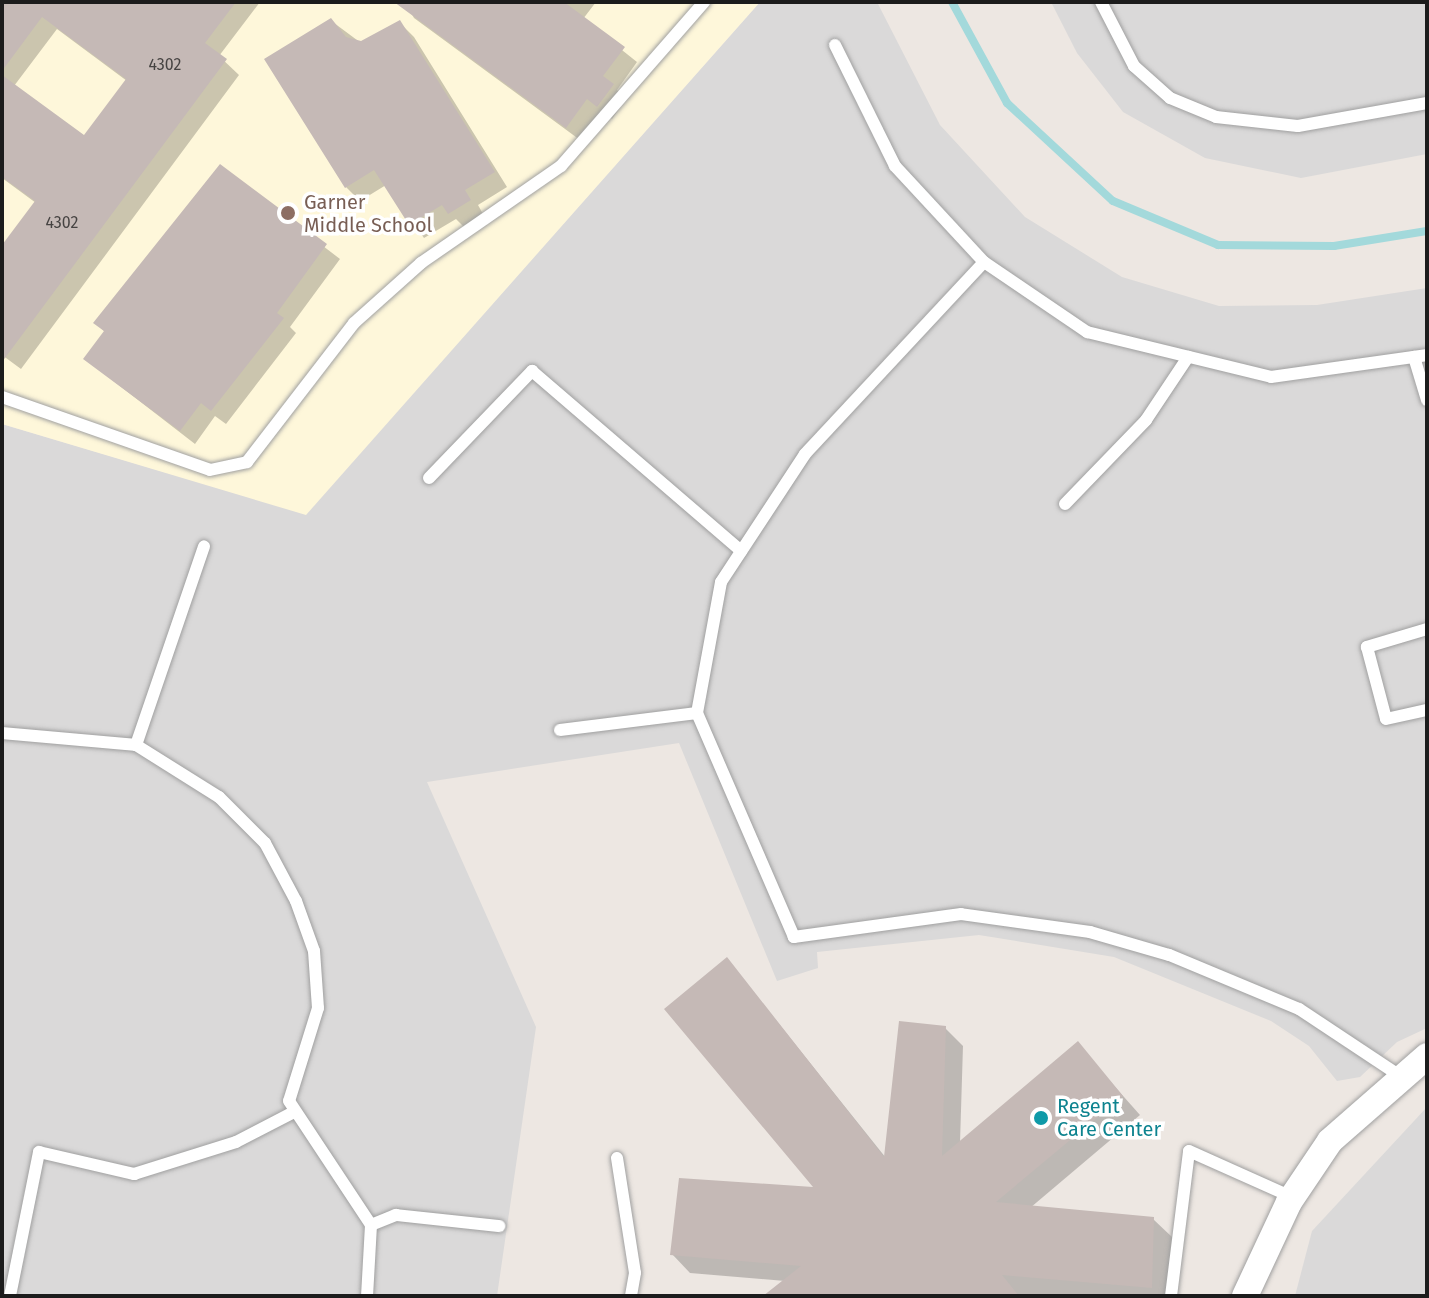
<!DOCTYPE html>
<html>
<head>
<meta charset="utf-8">
<style>
  body { margin:0 }
  #map { position:relative; width:1429px; height:1298px; overflow:hidden; background:#ede7e2; font-family:"Fira Sans",sans-serif }
  div>[style] { position:absolute }
  [style*='--x'] { left:calc(var(--x)*1px); top:calc(var(--y)*1px); width:calc(var(--w)*1px); rotate:calc(var(--a)*1deg) }
  .residential>* { inset:0; background:#dad9d9 }
  .education>* { inset:0; background:#fef7da }
  .shadow>* { inset:0; background:#0003 }
  .stream>* { height:8px; margin:-4px; padding:0 4px; transform-origin:4px; border-radius:4px; background:#a3d9db }
  .building>* { inset:0; background:#c5b9b6 }
  .roads { filter:drop-shadow(0 0 2px #a0a0a0) drop-shadow(0 0 2px #a0a0a0) }
  .service>* { height:12px; margin:-6px; padding:0 6px; transform-origin:6px; border-radius:6px; background:#fff }
  .minor>* { height:26px; margin:-13px; padding:0 13px; transform-origin:13px; border-radius:13px; background:#fff }
  .dots>* { width:22px; height:22px; translate:-50% -50%; box-sizing:border-box; border:4px solid #fff; border-radius:50% }
  span { translate:-50% -50%; white-space:nowrap; text-align:center; line-height:1.15; -webkit-text-stroke:7px #fff; paint-order:stroke }
  .number-label { font-size:16px; color:#464342 }
  .number-label span { -webkit-text-stroke-width:0 }
  .education-label { font-size:20px; color:#785e54 }
  .left { translate:0 -50%; text-align:left }
  .culture-label { font-size:20px; color:#0d838f }
  .frame { position:absolute; inset:0; border:4px solid #1c1c1c; pointer-events:none }
</style>
</head>
<body>
<div id="map">
  <div class="residential">
    <i style="clip-path:polygon(760px 2px,877px 2px,940px 125px,1025px 217px,1122px 277px,1219px 306px,1317px 305px,1427px 288px,1427px 1028px,1397px 1042px,1360px 1077px,1337px 1081px,1309px 1046px,1271px 1021px,1114px 957px,979px 935px,817px 952px,818px 968px,777px 981px,679px 743px,427px 782px,536px 1027px,497px 1296px,2px 1296px,2px 424px,306px 514px)"></i>
    <i style="clip-path:polygon(1051px 2px,1427px 2px,1427px 154px,1301px 178px,1205px 158px,1123px 112px,1077px 53px)"></i>
    <i style="clip-path:polygon(1427px 1107px,1427px 1296px,1295px 1296px,1312px 1231px)"></i>
  </div>
  <div class="education">
    <i style="clip-path:polygon(2px 2px,760px 2px,306px 515px,2px 424px)"></i>
  </div>
  <div class="shadow">
    <i style="clip-path:polygon(evenodd,2px 2px,260px 2px,219px 56px,239px 75px,21px 369px,2px 355px,2px 249px,36px 203px,2px 178px,2px 2px,57px 29px,127px 81px,84px 138px,14px 86px,57px 29px)"></i>
    <i style="clip-path:polygon(405px 2px,596px 2px,583px 19px,637px 62px,617px 90px,626px 99px,612px 119px,601px 111px,580px 140px,414px 18px)"></i>
    <i style="clip-path:polygon(330px 20px,361px 43px,400px 23px,414px 37px,507px 187px,478px 205px,483px 214px,463px 226px,456px 219px,424px 238px,386px 185px,360px 201px,346px 187px)"></i>
    <i style="clip-path:polygon(220px 167px,340px 259px,290px 327px,296px 333px,226px 424px,215px 416px,195px 444px,85px 359px,105px 332px,96px 323px)"></i>
    <i style="clip-path:polygon(727px 959px,886px 1158px,945px 1028px,963px 1046px,960px 1143px,1077px 1044px,1140px 1115px,1030px 1208px,1153px 1219px,1172px 1237px,1170px 1296px,766px 1296px,785px 1281px,690px 1273px,672px 1254px,818px 1189px)"></i>
  </div>
  <div class="stream">
    <i style="--x:952;--y:2;--w:115;--a:61.4"></i>
    <i style="--x:1007;--y:103;--w:144;--a:42.8"></i>
    <i style="--x:1113;--y:201;--w:114;--a:22.7"></i>
    <i style="--x:1218;--y:245;--w:116;--a:0.5"></i>
    <i style="--x:1334;--y:246;--w:94;--a:-9.2"></i>
  </div>
  <div class="building">
    <i style="clip-path:polygon(2px 2px,236px 2px,205px 43px,227px 59px,2px 362px,2px 245px,35px 201px,2px 177px,2px 75px,84px 135px,126px 79px,42px 17px,2px 71px)"></i>
    <i style="clip-path:polygon(394px 2px,564px 2px,625px 47px,603px 76px,614px 84px,597px 107px,587px 99px,566px 128px)"></i>
    <i style="clip-path:polygon(331px 18px,346px 37px,361px 41px,400px 20px,495px 172px,465px 190px,471px 200px,448px 214px,442px 205px,409px 225px,374px 170px,345px 188px,264px 59px)"></i>
    <i style="clip-path:polygon(220px 164px,327px 244px,277px 313px,284px 318px,211px 411px,201px 403px,180px 431px,83px 359px,104px 331px,93px 323px)"></i>
    <i style="clip-path:polygon(727px 957px,884px 1157px,899px 1021px,946px 1026px,942px 1156px,1078px 1041px,1123px 1096px,996px 1202px,1154px 1217px,1152px 1288px,1002px 1275px,1019px 1296px,763px 1296px,801px 1266px,670px 1255px,679px 1178px,813px 1187px,664px 1009px)"></i>
  </div>
  <div class="roads">
    <div class="service">
      <i style="--x:1101;--y:2;--w:72;--a:62.7"></i>
      <i style="--x:1134;--y:66;--w:48;--a:41.6"></i>
      <i style="--x:1170;--y:98;--w:50;--a:22.4"></i>
      <i style="--x:1216;--y:117;--w:82;--a:6.3"></i>
      <i style="--x:1298;--y:126;--w:131;--a:-10.1"></i>
      <i style="--x:835;--y:45;--w:135;--a:63.6"></i>
      <i style="--x:895;--y:166;--w:131;--a:47.2"></i>
      <i style="--x:1414;--y:357;--w:45;--a:73.2"></i>
      <i style="--x:2;--y:397;--w:220;--a:19.3"></i>
      <i style="--x:210;--y:470;--w:38;--a:-12"></i>
      <i style="--x:247;--y:462;--w:175;--a:-52.4"></i>
      <i style="--x:354;--y:323;--w:90;--a:-41.8"></i>
      <i style="--x:421;--y:263;--w:170;--a:-34.7"></i>
      <i style="--x:561;--y:166;--w:218;--a:-48.9"></i>
      <i style="--x:429;--y:478;--w:149;--a:-46.1"></i>
      <i style="--x:532;--y:371;--w:276;--a:40.7"></i>
      <i style="--x:1065;--y:504;--w:117;--a:-46"></i>
      <i style="--x:1146;--y:420;--w:76;--a:-56.3"></i>
      <i style="--x:1427;--y:629;--w:63;--a:163.3"></i>
      <i style="--x:1367;--y:647;--w:74;--a:75.2"></i>
      <i style="--x:1386;--y:719;--w:42;--a:-12.4"></i>
      <i style="--x:560;--y:730;--w:138;--a:-7.1"></i>
      <i style="--x:2;--y:733;--w:135;--a:5.1"></i>
      <i style="--x:136;--y:745;--w:210;--a:-71.1"></i>
      <i style="--x:136;--y:745;--w:98;--a:32.1"></i>
      <i style="--x:219;--y:797;--w:65;--a:45"></i>
      <i style="--x:265;--y:843;--w:66;--a:61.9"></i>
      <i style="--x:296;--y:901;--w:53;--a:70.2"></i>
      <i style="--x:314;--y:951;--w:57;--a:86"></i>
      <i style="--x:318;--y:1008;--w:97;--a:107.3"></i>
      <i style="--x:289;--y:1101;--w:149;--a:56.5"></i>
      <i style="--x:371;--y:1225;--w:71;--a:93.2"></i>
      <i style="--x:1400;--y:1076;--w:121;--a:-146.4"></i>
      <i style="--x:1299;--y:1009;--w:141;--a:-157.4"></i>
      <i style="--x:1169;--y:955;--w:82;--a:-163.8"></i>
      <i style="--x:1090;--y:932;--w:130;--a:-172.1"></i>
      <i style="--x:961;--y:914;--w:169;--a:172.2"></i>
      <i style="--x:794;--y:937;--w:244;--a:-113.4"></i>
      <i style="--x:697;--y:713;--w:133;--a:-79.6"></i>
      <i style="--x:721;--y:582;--w:153;--a:-56.7"></i>
      <i style="--x:805;--y:454;--w:262;--a:-47"></i>
      <i style="--x:984;--y:262;--w:125;--a:34.2"></i>
      <i style="--x:1087;--y:332;--w:189;--a:13.7"></i>
      <i style="--x:1271;--y:377;--w:158;--a:-8"></i>
      <i style="--x:617;--y:1158;--w:116;--a:81.1"></i>
      <i style="--x:635;--y:1273;--w:23;--a:100"></i>
      <i style="--x:371;--y:1225;--w:27;--a:-22"></i>
      <i style="--x:396;--y:1215;--w:104;--a:6.1"></i>
      <i style="--x:10;--y:1296;--w:147;--a:-78.6"></i>
      <i style="--x:39;--y:1152;--w:98;--a:13"></i>
      <i style="--x:134;--y:1174;--w:107;--a:-17.4"></i>
      <i style="--x:236;--y:1142;--w:65;--a:-27.3"></i>
      <i style="--x:1171;--y:1296;--w:146;--a:-82.9"></i>
      <i style="--x:1189;--y:1151;--w:113;--a:24.1"></i>
    </div>
    <div class="minor">
      <i style="--x:1245;--y:1296;--w:104;--a:-64.9"></i>
      <i style="--x:1289;--y:1202;--w:73;--a:-56.1"></i>
      <i style="--x:1330;--y:1141;--w:129;--a:-41.2"></i>
    </div>
  </div>
  <div class="dots">
    <i style="left:288px;top:213px;background:#8d6e63"></i>
    <i style="left:1041px;top:1118px;background:#0f9aa8"></i>
  </div>
  <div class="number-label">
    <span style="left:165px;top:65px">4302</span>
    <span style="left:62px;top:223px">4302</span>
  </div>
  <div class="education-label">
    <span class="left" style="left:304px;top:214px">Garner<br>Middle School</span>
  </div>
  <div class="culture-label">
    <span class="left" style="left:1057px;top:1118px">Regent<br>Care Center</span>
  </div>
  <div class="frame"></div>
</div>
</body>
</html>
